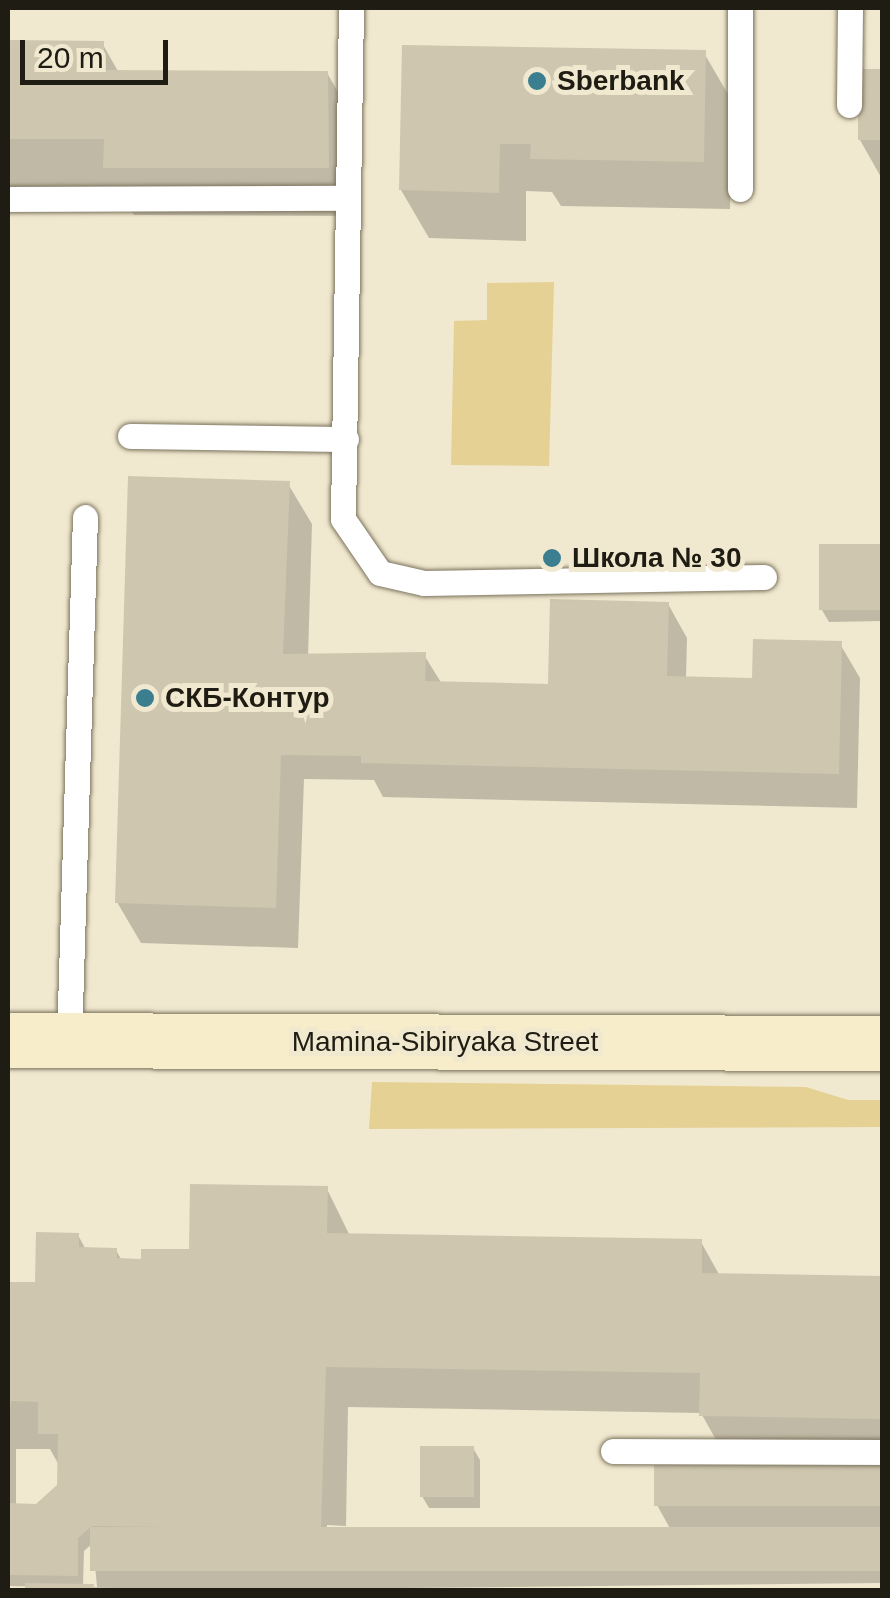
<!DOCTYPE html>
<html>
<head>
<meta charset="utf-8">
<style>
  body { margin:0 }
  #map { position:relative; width:890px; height:1598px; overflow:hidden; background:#f0e8cf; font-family:Arial,sans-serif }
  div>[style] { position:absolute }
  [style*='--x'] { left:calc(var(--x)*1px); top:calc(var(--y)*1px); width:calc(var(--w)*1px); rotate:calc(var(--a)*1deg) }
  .green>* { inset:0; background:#e6d194 }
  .shadow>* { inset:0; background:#0003 }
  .building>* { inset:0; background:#cec6ae; transform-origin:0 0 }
  .roads { filter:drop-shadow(0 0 2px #7b735d) drop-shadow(0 0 2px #7b735d) }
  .service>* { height:25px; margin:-12.5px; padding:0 12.5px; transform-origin:12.5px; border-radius:12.5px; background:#fff }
  .secondary>* { height:55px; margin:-27.5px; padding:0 27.5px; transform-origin:27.5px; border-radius:27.5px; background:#f8edca }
  .dots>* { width:28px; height:28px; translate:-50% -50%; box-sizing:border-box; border:5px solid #f0e8cf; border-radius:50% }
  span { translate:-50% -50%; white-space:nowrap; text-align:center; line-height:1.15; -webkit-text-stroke:10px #f0e8cf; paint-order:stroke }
  .poi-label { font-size:28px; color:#1f1c13; font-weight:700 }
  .left { translate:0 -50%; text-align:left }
  .street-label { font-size:28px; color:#1f1c13 }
  .frame { position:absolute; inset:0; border:10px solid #1f1c13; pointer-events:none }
  .scale { position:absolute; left:20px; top:40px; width:148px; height:45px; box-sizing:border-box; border:5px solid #1f1c13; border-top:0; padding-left:12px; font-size:30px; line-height:35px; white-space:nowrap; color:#1f1c13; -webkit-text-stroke:8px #f0e8cf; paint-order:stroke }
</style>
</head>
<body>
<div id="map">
  <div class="green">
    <i style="clip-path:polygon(554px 282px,549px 466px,451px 465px,454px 321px,487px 320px,487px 283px)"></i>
    <i style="clip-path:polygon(372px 1082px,806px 1087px,848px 1100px,882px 1100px,882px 1127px,369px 1129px)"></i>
  </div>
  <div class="shadow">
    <i style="clip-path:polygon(8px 43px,102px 43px,119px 73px,327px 73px,355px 121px,355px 216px,134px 215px,117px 187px,8px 187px)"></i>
    <i style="clip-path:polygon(404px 47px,704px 53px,732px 101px,730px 209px,561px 206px,552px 192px,526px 191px,526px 241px,429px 238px,401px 190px)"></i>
    <i style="clip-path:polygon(860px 72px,882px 72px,882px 179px,860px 140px)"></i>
    <i style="clip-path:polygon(288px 484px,312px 524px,308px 657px,424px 655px,442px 684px,550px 687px,668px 604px,687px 638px,686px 679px,754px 681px,840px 644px,860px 678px,857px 808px,383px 797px,374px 780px,304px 779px,298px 948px,141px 943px,117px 902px)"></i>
    <i style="clip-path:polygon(822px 546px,882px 546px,882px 621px,829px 622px,822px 610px)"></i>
    <i style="clip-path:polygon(evenodd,327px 1189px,350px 1236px,701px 1242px,720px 1276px,882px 1278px,882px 1459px,725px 1456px,701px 1413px,348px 1407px,346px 1526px,327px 1525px,327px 1536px,672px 1532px,657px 1505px,657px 1468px,882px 1468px,882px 1583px,213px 1590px,8px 1586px,8px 1285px,38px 1285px,78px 1235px,86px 1250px,116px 1250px,122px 1261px,143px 1262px,187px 1252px,327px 1189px,16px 1449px,50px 1449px,60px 1467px,59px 1486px,37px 1506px,16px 1506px,16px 1449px,327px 1189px,93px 1543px,97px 1587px,83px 1586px,84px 1551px,93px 1543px)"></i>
    <i style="clip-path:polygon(473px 1448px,480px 1460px,480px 1508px,429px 1508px,422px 1496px)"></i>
  </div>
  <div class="building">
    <i style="clip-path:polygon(8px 40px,104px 41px,104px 70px,328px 71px,329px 168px,103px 168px,104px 139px,8px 139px)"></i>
    <i style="clip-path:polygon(402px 45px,706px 50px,704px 162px,530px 159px,531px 144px,500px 144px,499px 193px,399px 190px)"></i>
    <i style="left:858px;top:69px;width:24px;height:71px"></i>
    <i style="clip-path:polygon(128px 476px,290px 481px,283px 654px,426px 652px,425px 681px,548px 684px,550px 599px,669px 602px,667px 676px,752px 678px,753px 639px,842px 641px,839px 774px,361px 763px,361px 756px,281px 755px,276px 908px,115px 903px)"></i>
    <i style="left:819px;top:544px;width:63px;height:66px"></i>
    <i style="clip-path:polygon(190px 1184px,328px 1186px,327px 1233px,702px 1239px,702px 1273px,882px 1276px,882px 1419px,699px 1416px,700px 1373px,326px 1367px,321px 1529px,92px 1526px,78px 1538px,78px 1576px,8px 1575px,8px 1503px,36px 1504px,57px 1485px,58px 1434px,38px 1434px,38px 1402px,11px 1401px,8px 1427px,8px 1282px,35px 1282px,36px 1232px,79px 1233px,79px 1247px,117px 1248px,117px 1258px,141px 1259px,141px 1249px,189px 1249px)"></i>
    <i style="left:420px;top:1446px;width:54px;height:51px"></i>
    <i style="left:654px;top:1465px;width:228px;height:41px"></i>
    <i style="left:882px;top:1527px;width:44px;height:792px;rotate:90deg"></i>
    <i style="clip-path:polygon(25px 1583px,94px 1584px,93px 1590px,25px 1590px)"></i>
  </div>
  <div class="roads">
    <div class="service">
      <i style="--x:351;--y:8;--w:511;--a:90.9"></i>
      <i style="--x:343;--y:519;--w:65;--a:55.6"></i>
      <i style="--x:380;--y:573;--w:45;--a:12.8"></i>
      <i style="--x:424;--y:583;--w:340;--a:-1"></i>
      <i style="--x:740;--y:8;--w:181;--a:90"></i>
      <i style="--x:849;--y:105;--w:97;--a:-89.4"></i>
      <i style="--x:8;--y:199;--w:335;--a:-0.2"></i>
      <i style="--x:130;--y:436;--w:216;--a:0.8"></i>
      <i style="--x:69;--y:1040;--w:523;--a:-88.25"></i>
      <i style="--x:613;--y:1451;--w:269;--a:0.2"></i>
    </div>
    <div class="secondary">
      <i style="--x:8;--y:1040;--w:874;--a:0.2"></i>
    </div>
  </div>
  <div class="dots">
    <i style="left:537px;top:81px;background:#3b7e8f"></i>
    <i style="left:552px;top:558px;background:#3b7e8f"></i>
    <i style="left:145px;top:698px;background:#3b7e8f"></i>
  </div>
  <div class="poi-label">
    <span class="left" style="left:557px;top:81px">Sberbank</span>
    <span class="left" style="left:572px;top:558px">Школа № 30</span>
    <span class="left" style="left:165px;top:698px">СКБ-Контур</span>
  </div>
  <div class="street-label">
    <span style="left:445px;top:1042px">Mamina-Sibiryaka Street</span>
  </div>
  <div class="frame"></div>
  <div class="scale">20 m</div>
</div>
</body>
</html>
